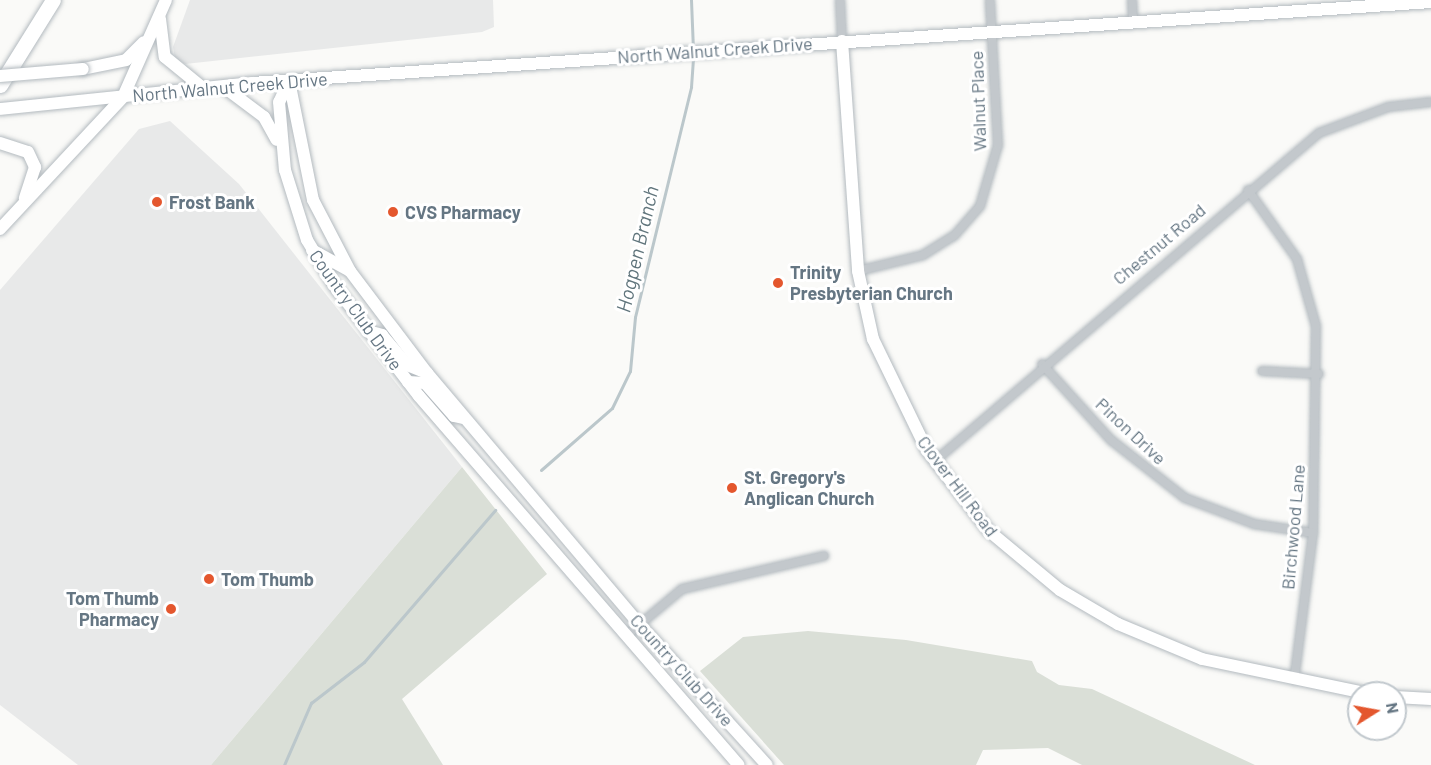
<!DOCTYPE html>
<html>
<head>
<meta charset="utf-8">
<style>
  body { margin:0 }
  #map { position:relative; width:1431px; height:765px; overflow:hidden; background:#fafaf8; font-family:Barlow,sans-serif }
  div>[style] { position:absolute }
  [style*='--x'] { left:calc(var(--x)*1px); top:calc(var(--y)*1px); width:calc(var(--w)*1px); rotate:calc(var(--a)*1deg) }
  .built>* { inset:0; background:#e8e9e9 }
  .green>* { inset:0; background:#dadfd7 }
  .stream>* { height:3px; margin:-1.5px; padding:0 1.5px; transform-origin:1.5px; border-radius:1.5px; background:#bbc7cb }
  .roads { filter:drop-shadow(0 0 2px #b3babf) drop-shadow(0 0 2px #b3babf) }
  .street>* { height:8px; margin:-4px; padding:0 4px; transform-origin:4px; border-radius:4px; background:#c3c8cc }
  .secondary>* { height:12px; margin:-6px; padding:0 6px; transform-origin:6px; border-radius:6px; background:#fff }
  .highway>* { height:15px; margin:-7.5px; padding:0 7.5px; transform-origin:7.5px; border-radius:7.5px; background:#fff }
  .bridges { filter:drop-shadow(0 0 2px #b3babf) drop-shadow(0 0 2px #b3babf) }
  .secondary-bridge>* { height:12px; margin:-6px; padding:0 6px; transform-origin:6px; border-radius:6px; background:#fff }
  .dots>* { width:16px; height:16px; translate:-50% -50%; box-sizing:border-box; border:3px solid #fff; border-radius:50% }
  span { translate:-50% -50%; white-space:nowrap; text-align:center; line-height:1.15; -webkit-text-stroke:6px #fff; paint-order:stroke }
  .street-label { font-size:18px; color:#657683 }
  .poi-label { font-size:18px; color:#657683; font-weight:700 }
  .left { translate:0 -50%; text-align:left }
  .right { translate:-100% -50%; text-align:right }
  .water-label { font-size:20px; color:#60757c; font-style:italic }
  .north { position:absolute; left:1347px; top:681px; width:60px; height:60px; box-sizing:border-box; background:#fff; border:2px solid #c1c8cd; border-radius:50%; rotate:79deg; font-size:16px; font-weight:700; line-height:24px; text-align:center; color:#657683 }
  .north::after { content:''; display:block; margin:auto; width:21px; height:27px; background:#e4572e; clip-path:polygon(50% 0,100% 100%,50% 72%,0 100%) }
</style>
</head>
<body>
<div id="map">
  <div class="built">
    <i style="clip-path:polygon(190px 0,493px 0,494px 27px,482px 32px,185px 64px,175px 58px,173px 47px)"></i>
    <i style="clip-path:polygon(170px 121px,239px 184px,462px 467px,211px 765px,78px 765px,0 705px,0 290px,139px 129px)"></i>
  </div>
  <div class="green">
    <i style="clip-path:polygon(462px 467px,547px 574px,402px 699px,443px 765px,211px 765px)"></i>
    <i style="clip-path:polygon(808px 631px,906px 640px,1032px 661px,1037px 672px,1059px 685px,1092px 689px,1255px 765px,1082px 765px,1048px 748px,983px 750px,976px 765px,784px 765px,700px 671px,743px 637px)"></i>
  </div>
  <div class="stream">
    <i style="--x:691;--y:0;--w:49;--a:87.7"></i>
    <i style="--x:541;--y:470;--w:94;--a:-41.1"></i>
    <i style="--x:612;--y:408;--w:41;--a:-64.1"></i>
    <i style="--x:630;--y:371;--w:54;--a:-84.7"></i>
    <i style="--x:635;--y:317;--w:237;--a:-76.3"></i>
    <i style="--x:691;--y:87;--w:32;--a:-86"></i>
    <i style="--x:284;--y:765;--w:68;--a:-66.5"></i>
    <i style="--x:311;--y:703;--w:67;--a:-37.7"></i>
    <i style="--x:364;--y:662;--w:201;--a:-49.2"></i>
  </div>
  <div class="roads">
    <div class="street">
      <i style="--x:840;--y:0;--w:41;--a:87.2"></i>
      <i style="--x:1132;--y:0;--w:21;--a:87"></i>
      <i style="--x:1248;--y:190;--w:85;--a:54.6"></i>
      <i style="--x:1297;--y:259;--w:70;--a:74.2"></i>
      <i style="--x:1316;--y:326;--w:207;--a:90.8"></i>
      <i style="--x:1313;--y:533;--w:149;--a:97.3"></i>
      <i style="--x:858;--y:271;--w:67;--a:-13.8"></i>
      <i style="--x:923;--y:255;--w:36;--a:-32"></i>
      <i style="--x:954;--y:236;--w:40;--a:-49"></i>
      <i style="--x:980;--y:206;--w:64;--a:-73.6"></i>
      <i style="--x:998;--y:145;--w:145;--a:-93.2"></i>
      <i style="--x:1042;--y:364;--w:103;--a:47.8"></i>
      <i style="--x:1111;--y:440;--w:94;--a:38.1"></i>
      <i style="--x:1185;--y:498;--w:74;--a:20.6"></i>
      <i style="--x:1254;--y:524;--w:60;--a:8.7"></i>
      <i style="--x:1262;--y:371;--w:57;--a:3"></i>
      <i style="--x:935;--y:461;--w:505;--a:-40.5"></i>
      <i style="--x:1319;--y:133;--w:74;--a:-20.6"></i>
      <i style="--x:1388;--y:107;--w:43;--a:-6.6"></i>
      <i style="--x:626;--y:636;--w:73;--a:-40"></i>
      <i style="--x:682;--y:589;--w:146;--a:-13.1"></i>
    </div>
    <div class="secondary">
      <i style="--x:160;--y:19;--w:38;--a:83"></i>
      <i style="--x:165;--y:57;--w:50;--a:39.4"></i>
      <i style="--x:842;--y:41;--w:231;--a:86"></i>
      <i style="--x:858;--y:271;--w:70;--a:77.6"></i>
      <i style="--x:873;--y:339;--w:123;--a:64.1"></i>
      <i style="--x:927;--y:450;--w:102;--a:52.6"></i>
      <i style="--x:989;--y:531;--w:92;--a:39.7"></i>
      <i style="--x:1060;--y:590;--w:67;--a:30.4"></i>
      <i style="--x:1118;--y:624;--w:91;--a:22.6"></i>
      <i style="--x:1202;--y:659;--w:167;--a:11.8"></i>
      <i style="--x:83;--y:69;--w:44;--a:-11.8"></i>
      <i style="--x:126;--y:60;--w:25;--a:-45"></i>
      <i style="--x:289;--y:81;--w:121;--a:78.6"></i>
      <i style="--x:313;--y:200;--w:80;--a:62.5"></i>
      <i style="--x:350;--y:271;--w:128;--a:53"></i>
      <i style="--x:427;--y:373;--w:329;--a:49.8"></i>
      <i style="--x:639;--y:624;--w:190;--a:47.8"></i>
      <i style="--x:289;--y:81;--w:23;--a:115"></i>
      <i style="--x:279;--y:102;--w:68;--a:85"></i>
      <i style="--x:285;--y:170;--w:73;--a:72.6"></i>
      <i style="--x:307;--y:240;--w:52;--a:59"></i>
      <i style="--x:334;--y:285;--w:140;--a:52.6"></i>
      <i style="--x:419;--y:396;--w:488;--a:49.1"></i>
      <i style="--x:224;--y:87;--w:50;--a:36.9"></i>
      <i style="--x:264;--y:117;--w:26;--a:61"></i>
      <i style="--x:0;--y:109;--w:253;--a:-5.9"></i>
      <i style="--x:252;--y:83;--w:1182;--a:-3.93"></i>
      <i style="--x:0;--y:143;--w:29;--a:18"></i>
      <i style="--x:28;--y:152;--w:17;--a:65"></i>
      <i style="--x:35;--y:167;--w:33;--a:108"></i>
      <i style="--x:0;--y:229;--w:180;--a:-47"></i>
      <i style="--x:123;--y:97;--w:106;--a:-66.1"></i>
      <i style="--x:312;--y:250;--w:43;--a:28.9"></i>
      <i style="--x:368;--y:331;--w:15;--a:16"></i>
      <i style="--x:382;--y:335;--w:39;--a:50"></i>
      <i style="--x:407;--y:365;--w:22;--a:22"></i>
      <i style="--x:408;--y:382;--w:17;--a:3"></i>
      <i style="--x:425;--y:383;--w:44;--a:48.7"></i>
      <i style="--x:454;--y:416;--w:9;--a:13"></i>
      <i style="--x:1395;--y:697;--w:36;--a:3"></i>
    </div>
    <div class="highway">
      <i style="--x:0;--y:85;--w:100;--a:-58.1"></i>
    </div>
  </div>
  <div class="bridges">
    <div class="secondary-bridge">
      <i style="--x:0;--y:76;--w:83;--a:-4.8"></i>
    </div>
  </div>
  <div class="dots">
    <i style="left:157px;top:202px;background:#e4572e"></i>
    <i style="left:393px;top:212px;background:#e4572e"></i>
    <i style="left:778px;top:283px;background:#e4572e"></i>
    <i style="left:732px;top:488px;background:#e4572e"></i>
    <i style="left:209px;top:579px;background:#e4572e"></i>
    <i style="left:171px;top:609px;background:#e4572e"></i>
  </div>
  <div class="street-label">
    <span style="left:715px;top:50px;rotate:-4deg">North Walnut Creek Drive</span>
    <span style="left:230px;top:87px;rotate:-5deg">North Walnut Creek Drive</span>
    <span style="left:978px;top:101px;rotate:-92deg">Walnut Place</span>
    <span style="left:1159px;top:244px;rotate:-40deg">Chestnut Road</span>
    <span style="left:356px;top:310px;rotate:54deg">Country Club Drive</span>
    <span style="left:1131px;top:431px;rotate:43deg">Pinon Drive</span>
    <span style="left:958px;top:486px;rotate:53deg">Clover Hill Road</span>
    <span style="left:1293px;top:527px;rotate:-85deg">Birchwood Lane</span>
    <span style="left:682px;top:670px;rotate:48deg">Country Club Drive</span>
  </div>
  <div class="poi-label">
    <span class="left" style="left:169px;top:202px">Frost Bank</span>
    <span class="left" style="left:405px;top:212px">CVS Pharmacy</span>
    <span class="left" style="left:790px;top:283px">Trinity<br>Presbyterian Church</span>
    <span class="left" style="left:744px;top:488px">St. Gregory's<br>Anglican Church</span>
    <span class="left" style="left:221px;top:579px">Tom Thumb</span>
    <span class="right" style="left:159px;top:609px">Tom Thumb<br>Pharmacy</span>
  </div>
  <div class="water-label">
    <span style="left:637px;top:249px;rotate:-77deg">Hogpen Branch</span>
  </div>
  <div class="north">N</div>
</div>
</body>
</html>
